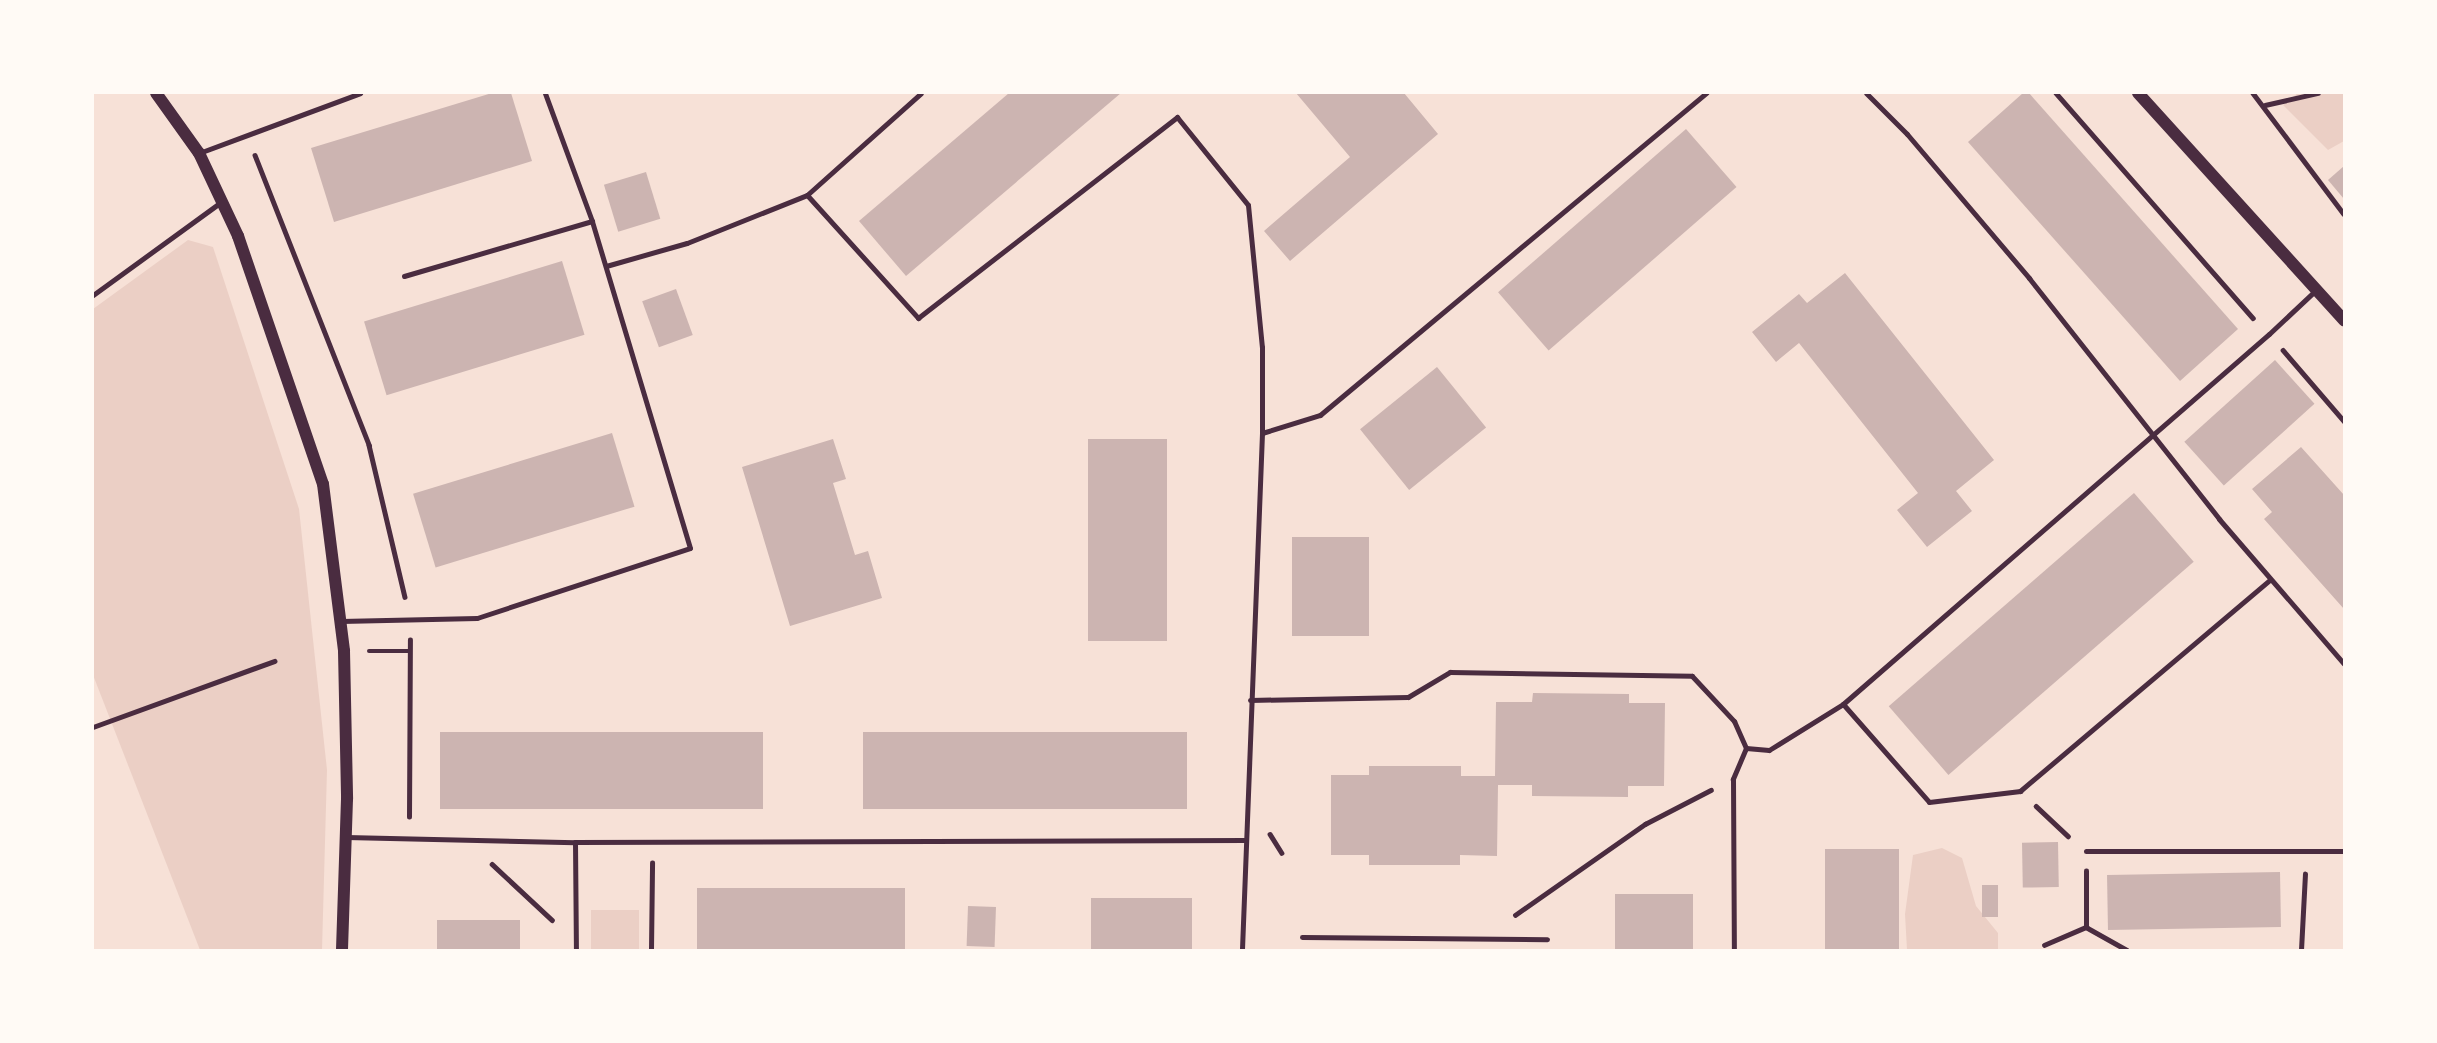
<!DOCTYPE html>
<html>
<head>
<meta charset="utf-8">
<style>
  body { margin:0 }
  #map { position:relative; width:2437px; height:1043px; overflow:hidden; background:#f7e1d7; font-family:Ubuntu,sans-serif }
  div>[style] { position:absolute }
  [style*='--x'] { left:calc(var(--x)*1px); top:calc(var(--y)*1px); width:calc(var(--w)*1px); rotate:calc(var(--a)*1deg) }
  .green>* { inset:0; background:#ebcfc5; transform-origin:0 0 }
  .building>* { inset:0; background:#ccb4b1; transform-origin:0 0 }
  .path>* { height:4.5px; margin:-2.25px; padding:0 2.25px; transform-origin:2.25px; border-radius:2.25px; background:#4a2c40 }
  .service>* { height:5px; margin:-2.5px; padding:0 2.5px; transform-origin:2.5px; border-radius:2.5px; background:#4a2c40 }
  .tertiary>* { height:12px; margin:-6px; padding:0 6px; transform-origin:6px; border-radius:6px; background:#4a2c40 }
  span { translate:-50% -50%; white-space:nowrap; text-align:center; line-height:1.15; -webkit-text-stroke:5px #fffaf5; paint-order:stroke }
  .frame { position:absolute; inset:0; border:94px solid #fffaf5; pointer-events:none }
</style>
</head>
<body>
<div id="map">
  <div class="green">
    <i style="clip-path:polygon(2298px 93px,2344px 93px,2344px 141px,2328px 150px,2283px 105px)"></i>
    <i style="clip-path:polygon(188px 240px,213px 247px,299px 509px,327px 770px,322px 950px,200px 950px,93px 675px,93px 309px)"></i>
    <i style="clip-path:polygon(1942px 848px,1962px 858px,1976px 906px,1998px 933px,1998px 950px,1907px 950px,1905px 914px,1913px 855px)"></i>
    <i style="left:591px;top:910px;width:48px;height:40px"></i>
  </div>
  <div class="building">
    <i style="clip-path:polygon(492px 93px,511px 93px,532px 161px,334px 222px,311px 148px)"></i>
    <i style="clip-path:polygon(1009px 93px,1121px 93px,906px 276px,859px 221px)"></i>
    <i style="clip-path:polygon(1296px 93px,1404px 93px,1438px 134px,1290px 261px,1264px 231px,1350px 157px)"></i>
    <i style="clip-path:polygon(2023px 93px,2029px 93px,2238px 329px,2180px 381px,1968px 142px)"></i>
    <i style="left:1686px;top:129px;width:77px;height:249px;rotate:49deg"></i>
    <i style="clip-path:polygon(2344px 166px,2344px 199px,2328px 180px)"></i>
    <i style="left:646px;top:172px;width:49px;height:44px;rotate:73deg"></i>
    <i style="left:562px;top:261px;width:77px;height:207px;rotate:73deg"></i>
    <i style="clip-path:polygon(1845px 273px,1994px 460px,1956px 491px,1972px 511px,1927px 547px,1897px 510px,1918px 493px,1799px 343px,1776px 362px,1752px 332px,1799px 294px,1807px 303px)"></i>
    <i style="left:676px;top:289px;width:49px;height:36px;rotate:70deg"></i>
    <i style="left:2275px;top:360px;width:59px;height:122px;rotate:48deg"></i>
    <i style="left:1437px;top:367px;width:78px;height:99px;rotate:51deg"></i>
    <i style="left:612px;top:433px;width:77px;height:208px;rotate:73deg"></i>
    <i style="clip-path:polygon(833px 439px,846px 479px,833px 483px,855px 555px,868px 551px,882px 598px,790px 626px,742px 467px)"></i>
    <i style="left:1088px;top:439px;width:79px;height:202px"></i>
    <i style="clip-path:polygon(2301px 447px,2344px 495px,2344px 609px,2264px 519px,2272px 512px,2252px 489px)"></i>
    <i style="left:2134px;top:493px;width:91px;height:325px;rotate:49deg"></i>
    <i style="left:1369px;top:537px;width:99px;height:77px;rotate:90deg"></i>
    <i style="clip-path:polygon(1533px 693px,1629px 694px,1629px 703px,1665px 703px,1664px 786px,1628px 786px,1628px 797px,1532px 796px,1532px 785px,1498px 785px,1497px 856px,1460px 855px,1460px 865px,1369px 865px,1369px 855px,1331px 855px,1331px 775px,1369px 775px,1369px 766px,1461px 766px,1461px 776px,1495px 776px,1496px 702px,1532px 702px)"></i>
    <i style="left:440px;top:732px;width:323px;height:77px"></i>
    <i style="left:863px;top:732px;width:324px;height:77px"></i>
    <i style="left:2058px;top:842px;width:45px;height:36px;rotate:89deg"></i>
    <i style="left:1825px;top:849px;width:74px;height:101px"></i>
    <i style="left:2280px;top:872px;width:55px;height:173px;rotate:89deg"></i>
    <i style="left:1998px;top:885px;width:32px;height:16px;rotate:90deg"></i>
    <i style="left:697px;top:888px;width:208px;height:62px"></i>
    <i style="left:1615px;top:894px;width:78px;height:56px"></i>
    <i style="left:1091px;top:898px;width:101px;height:52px"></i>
    <i style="left:968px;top:906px;width:28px;height:40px;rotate:2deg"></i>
    <i style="left:437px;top:920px;width:83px;height:30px"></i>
  </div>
  <div class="path">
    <i style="--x:2056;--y:93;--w:299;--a:48.8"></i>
    <i style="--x:2253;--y:93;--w:151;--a:53.1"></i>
    <i style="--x:2265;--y:105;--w:54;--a:-12.8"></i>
    <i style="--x:255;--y:155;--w:312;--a:68.5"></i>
    <i style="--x:369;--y:445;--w:156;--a:76.7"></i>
    <i style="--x:2283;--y:350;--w:94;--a:49.3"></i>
    <i style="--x:369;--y:651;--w:41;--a:0"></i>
    <i style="--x:93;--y:727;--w:193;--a:-20"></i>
    <i style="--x:2036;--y:806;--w:44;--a:43.2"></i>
    <i style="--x:409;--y:817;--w:177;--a:-89.7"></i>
    <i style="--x:1270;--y:834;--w:22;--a:58"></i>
    <i style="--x:492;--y:864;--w:82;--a:43"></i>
    <i style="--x:1515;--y:915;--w:159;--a:-35"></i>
    <i style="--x:1645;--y:824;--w:74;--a:-27.3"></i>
    <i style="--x:2086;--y:927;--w:47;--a:29.3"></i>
    <i style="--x:2044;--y:945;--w:46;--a:-23.2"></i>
    <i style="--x:2086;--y:927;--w:56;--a:-90"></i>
    <i style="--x:651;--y:950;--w:87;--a:-89.3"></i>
    <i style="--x:2301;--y:950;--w:76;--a:-87"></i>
  </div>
  <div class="service">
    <i style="--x:1866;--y:93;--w:58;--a:45"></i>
    <i style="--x:1907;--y:134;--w:189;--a:49.7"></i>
    <i style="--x:2029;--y:278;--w:307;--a:51.7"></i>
    <i style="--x:2219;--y:519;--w:191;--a:49.2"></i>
    <i style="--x:199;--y:153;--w:172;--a:-20.4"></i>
    <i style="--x:807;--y:195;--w:166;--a:47.9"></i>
    <i style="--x:918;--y:318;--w:328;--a:-37.8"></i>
    <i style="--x:1177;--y:117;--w:113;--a:51.1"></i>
    <i style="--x:1248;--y:205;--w:143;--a:84.4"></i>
    <i style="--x:1262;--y:347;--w:86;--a:90"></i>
    <i style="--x:1262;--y:433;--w:517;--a:92.22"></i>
    <i style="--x:606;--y:266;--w:84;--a:-15.9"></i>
    <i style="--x:687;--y:243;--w:129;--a:-21.8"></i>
    <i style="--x:807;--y:195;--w:153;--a:-41.8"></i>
    <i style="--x:404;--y:276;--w:196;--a:-16.3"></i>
    <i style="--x:93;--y:295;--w:158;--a:-36"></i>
    <i style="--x:1262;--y:433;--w:61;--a:-17.2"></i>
    <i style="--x:1320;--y:415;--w:503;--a:-39.83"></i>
    <i style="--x:341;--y:621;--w:136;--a:-1.3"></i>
    <i style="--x:477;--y:618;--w:224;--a:-18.2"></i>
    <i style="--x:690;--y:548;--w:341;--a:-106.7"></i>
    <i style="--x:592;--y:221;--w:136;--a:-110.2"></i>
    <i style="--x:1250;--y:700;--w:158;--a:-1.1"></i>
    <i style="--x:1408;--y:697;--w:49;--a:-30.8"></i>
    <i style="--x:1450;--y:672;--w:242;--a:0.9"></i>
    <i style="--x:1692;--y:676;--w:62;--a:47"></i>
    <i style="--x:1734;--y:721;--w:30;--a:66"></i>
    <i style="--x:1746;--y:748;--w:34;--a:113"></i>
    <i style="--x:1733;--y:779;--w:171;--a:89.7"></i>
    <i style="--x:1843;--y:704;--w:130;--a:48.7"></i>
    <i style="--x:1929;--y:802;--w:92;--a:-6.9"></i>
    <i style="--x:2020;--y:791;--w:327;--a:-40.2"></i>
    <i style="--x:1746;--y:748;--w:23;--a:5"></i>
    <i style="--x:1769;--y:750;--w:87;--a:-31.9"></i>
    <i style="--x:1843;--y:704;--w:564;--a:-40.98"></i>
    <i style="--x:2269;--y:334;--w:66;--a:-43.2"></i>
    <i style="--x:346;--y:837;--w:229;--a:1.3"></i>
    <i style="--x:575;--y:842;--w:670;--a:-0.17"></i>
    <i style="--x:575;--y:842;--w:108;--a:89.5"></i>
    <i style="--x:2086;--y:851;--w:258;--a:0"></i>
    <i style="--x:1302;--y:937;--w:245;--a:0.5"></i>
  </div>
  <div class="tertiary">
    <i style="--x:156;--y:93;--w:74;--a:54.4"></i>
    <i style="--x:199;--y:153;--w:92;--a:64.8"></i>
    <i style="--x:238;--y:236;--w:262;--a:71.1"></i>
    <i style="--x:323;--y:484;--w:168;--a:82.8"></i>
    <i style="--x:344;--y:651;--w:148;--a:88.8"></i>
    <i style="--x:347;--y:799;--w:151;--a:91.9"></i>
    <i style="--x:2138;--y:93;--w:307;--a:47.8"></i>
  </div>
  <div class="frame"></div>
</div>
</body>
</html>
